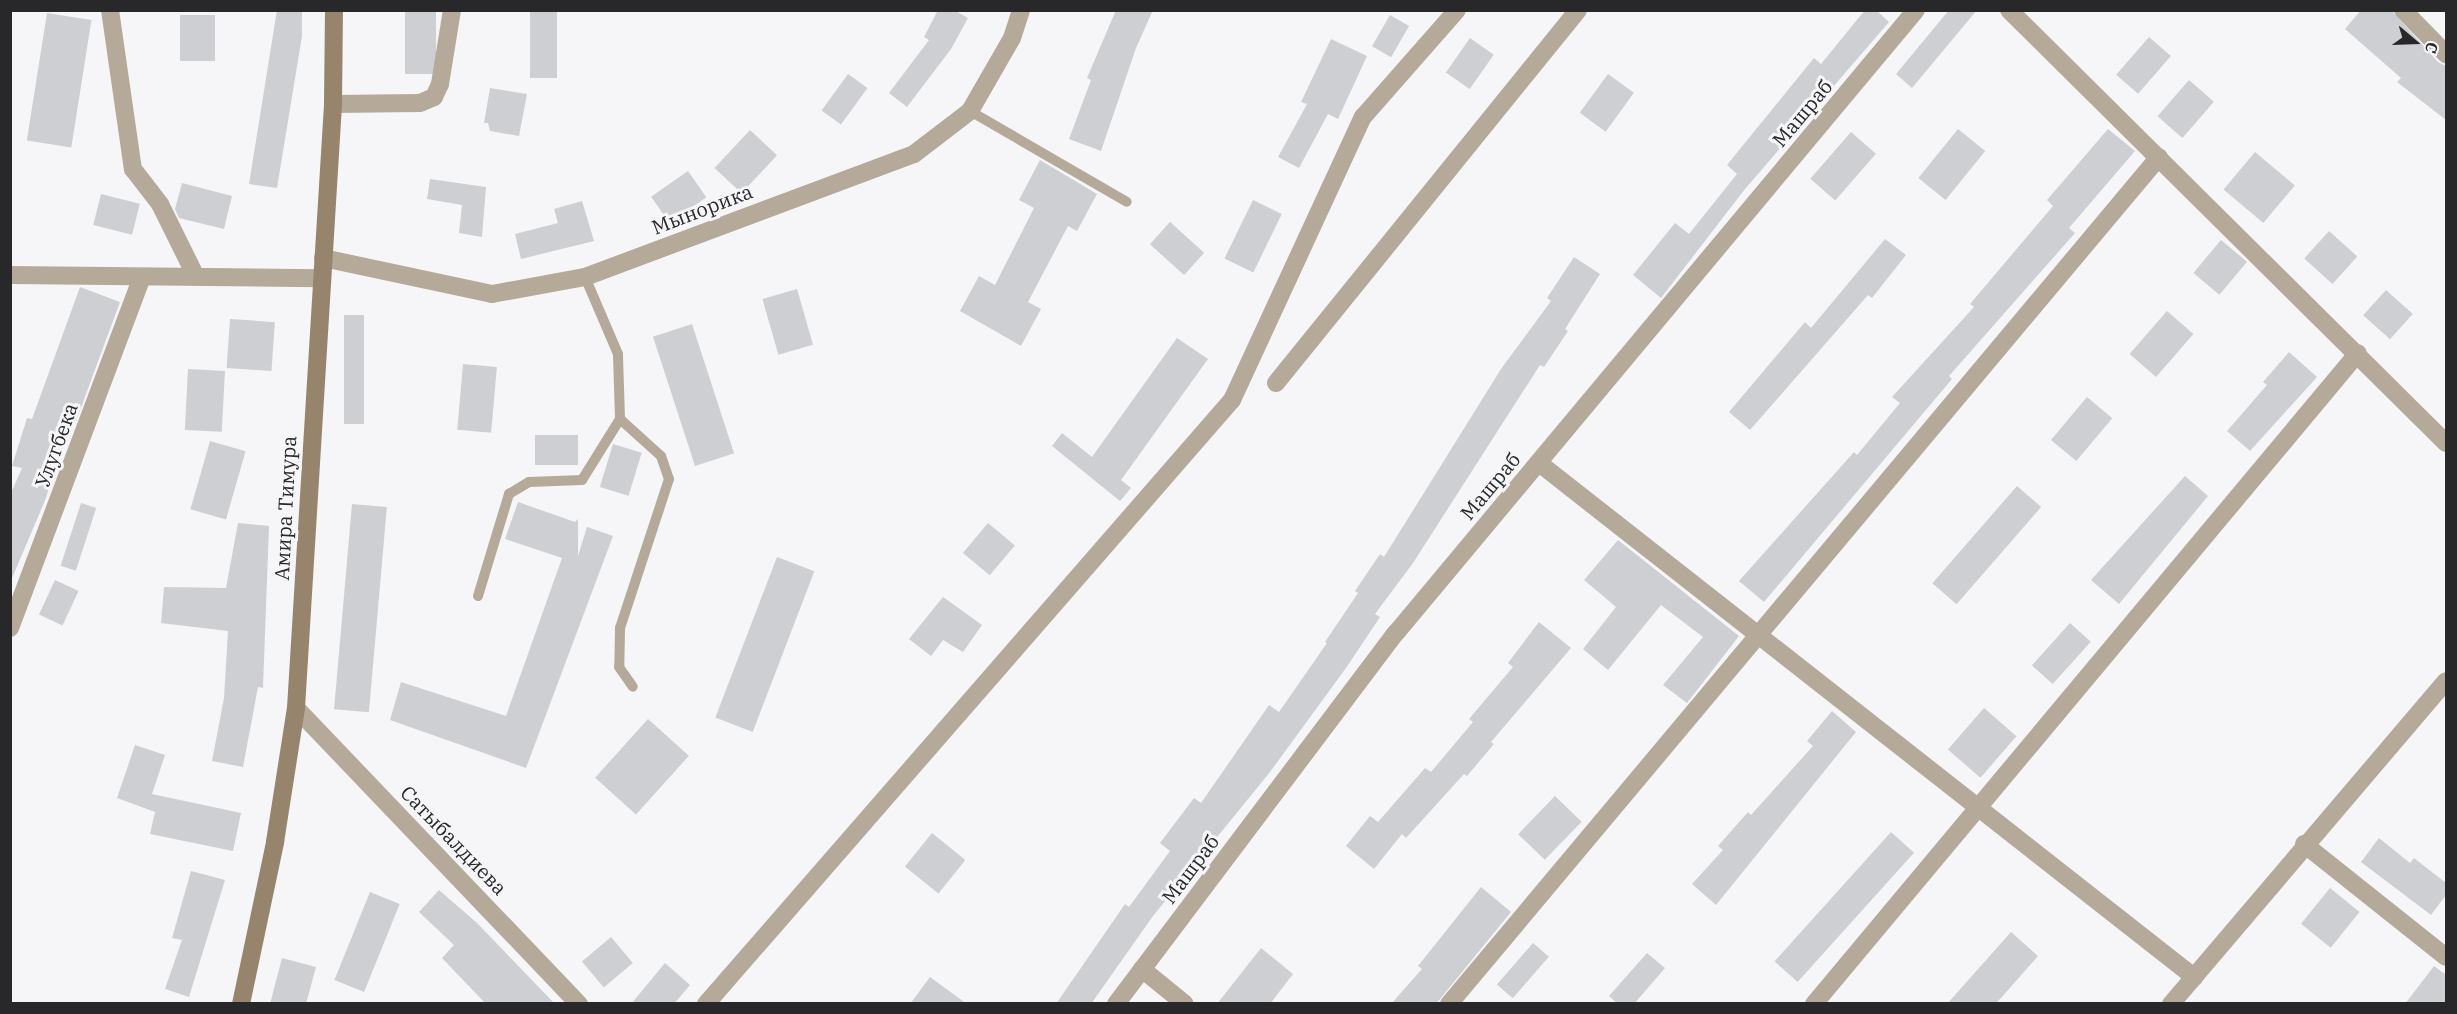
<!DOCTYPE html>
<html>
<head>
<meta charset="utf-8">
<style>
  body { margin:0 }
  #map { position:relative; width:2457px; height:1014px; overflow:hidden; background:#f6f6f9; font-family:"IBM Plex Serif",serif }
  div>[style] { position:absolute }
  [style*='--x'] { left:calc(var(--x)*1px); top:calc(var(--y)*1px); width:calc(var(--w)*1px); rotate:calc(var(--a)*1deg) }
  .building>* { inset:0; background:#cecfd2; transform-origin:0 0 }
  .lane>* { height:10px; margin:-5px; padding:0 5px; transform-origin:5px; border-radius:5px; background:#b5aa9a }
  .street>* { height:18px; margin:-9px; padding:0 9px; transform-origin:9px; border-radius:9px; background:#b5aa9a }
  .secondary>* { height:18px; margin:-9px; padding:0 9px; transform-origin:9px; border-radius:9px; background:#96846d }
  span { translate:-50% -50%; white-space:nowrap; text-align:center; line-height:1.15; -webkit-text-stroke:6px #f6f6f9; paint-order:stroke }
  .street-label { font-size:20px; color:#28282a }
  .frame { position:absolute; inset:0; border:12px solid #28282a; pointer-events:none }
  .north { position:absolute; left:2385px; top:12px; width:60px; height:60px; -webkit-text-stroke:4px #f6f6f9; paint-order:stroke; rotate:109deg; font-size:16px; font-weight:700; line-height:24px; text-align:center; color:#28282a }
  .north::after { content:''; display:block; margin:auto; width:21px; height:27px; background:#28282a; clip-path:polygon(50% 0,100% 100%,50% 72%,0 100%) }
</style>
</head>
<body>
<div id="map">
  <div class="building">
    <i style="clip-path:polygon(277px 10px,302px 10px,302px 36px,277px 188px,249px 184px)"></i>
    <i style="left:405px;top:10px;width:31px;height:64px"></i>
    <i style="left:530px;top:10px;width:27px;height:68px"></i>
    <i style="clip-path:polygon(938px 10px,954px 10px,968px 18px,951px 49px,907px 107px,889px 93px,929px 40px,924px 37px)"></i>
    <i style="clip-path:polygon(1116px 10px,1153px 10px,1136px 48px,1101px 151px,1069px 139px,1091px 80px,1087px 78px)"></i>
    <i style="clip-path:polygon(1865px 10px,1876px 10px,1889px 22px,1745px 189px,1661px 298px,1633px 275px,1675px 223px,1689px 234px,1737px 174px,1727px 165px,1814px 58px,1821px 64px)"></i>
    <i style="clip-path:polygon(1949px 10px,1977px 10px,1912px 88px,1896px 74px)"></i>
    <i style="clip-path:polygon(2361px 10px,2391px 10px,2438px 62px,2446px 66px,2446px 120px,2397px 82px,2401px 78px,2345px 29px)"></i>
    <i style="left:47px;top:13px;width:45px;height:129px;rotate:9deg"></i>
    <i style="left:180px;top:15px;width:35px;height:46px"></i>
    <i style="left:1390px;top:15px;width:22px;height:36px;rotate:30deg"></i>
    <i style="left:2149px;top:37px;width:29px;height:50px;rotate:41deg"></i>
    <i style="left:1470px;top:38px;width:29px;height:42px;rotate:35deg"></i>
    <i style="clip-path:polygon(1331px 39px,1367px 56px,1338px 119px,1328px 114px,1299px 168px,1278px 157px,1307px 104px,1301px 102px)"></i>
    <i style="left:848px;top:74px;width:24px;height:45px;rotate:36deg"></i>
    <i style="left:1608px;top:74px;width:32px;height:48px;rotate:36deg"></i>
    <i style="left:2189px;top:80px;width:33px;height:48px;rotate:41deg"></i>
    <i style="clip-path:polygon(490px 88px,527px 94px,519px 136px,490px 131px,488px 123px,484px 123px)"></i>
    <i style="left:1958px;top:129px;width:35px;height:63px;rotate:39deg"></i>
    <i style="clip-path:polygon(2108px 129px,2135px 151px,2069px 228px,2075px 233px,1949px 376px,1952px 379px,1764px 602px,1739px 581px,1854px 452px,1857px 455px,1900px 403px,1892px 397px,1974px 307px,1970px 304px,2053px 206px,2047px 200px)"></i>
    <i style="left:750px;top:130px;width:37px;height:52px;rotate:43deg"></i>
    <i style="left:1851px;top:132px;width:33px;height:62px;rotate:41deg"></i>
    <i style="left:2255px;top:152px;width:52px;height:49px;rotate:40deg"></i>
    <i style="clip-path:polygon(1040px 160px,1097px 194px,1077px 231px,1068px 226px,1028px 302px,1041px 309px,1021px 346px,960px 311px,979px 276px,995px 285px,1034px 208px,1019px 200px)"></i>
    <i style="left:688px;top:171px;width:32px;height:45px;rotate:55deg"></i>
    <i style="clip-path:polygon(430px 179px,486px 187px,482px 237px,459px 233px,462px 205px,427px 199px)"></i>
    <i style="clip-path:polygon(182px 183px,232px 196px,224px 229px,179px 218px,175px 209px)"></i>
    <i style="left:101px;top:194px;width:40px;height:32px;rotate:14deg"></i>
    <i style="left:1253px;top:200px;width:32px;height:65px;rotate:26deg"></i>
    <i style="clip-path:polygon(582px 201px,594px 241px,521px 259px,515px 234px,558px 223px,554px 209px)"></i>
    <i style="left:1170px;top:222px;width:46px;height:30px;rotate:42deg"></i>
    <i style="left:2329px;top:231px;width:38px;height:37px;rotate:42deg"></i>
    <i style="clip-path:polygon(1885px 239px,1906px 255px,1872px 298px,1868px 295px,1750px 430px,1729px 412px,1805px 322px,1811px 328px)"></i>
    <i style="left:2221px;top:240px;width:34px;height:43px;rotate:40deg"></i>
    <i style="clip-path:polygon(1574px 257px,1600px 274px,1565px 329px,1568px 331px,1544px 367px,1540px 365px,1413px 563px,1375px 614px,1380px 617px,1346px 668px,1270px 772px,1153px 916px,1091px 1004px,1056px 1004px,1125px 904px,1129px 907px,1170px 851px,1160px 843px,1194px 798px,1201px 803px,1269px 705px,1279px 712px,1327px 643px,1325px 642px,1358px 593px,1355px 591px,1380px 554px,1384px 557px,1501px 369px,1551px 301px,1547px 298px)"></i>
    <i style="clip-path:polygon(80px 287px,120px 302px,75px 424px,68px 422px,46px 498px,10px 583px,10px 495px,22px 468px,12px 466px,27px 418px,32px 419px)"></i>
    <i style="left:797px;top:289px;width:58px;height:36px;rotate:74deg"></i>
    <i style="left:2386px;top:290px;width:36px;height:34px;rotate:42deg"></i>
    <i style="left:2167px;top:311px;width:35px;height:57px;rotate:41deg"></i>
    <i style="left:344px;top:315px;width:20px;height:109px"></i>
    <i style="left:230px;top:319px;width:45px;height:49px;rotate:4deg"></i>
    <i style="left:692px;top:324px;width:136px;height:41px;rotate:72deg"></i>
    <i style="clip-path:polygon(1177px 338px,1208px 359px,1121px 480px,1131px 488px,1120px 501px,1052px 446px,1062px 433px,1092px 457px)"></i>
    <i style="clip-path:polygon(2289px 352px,2317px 377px,2250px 451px,2227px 431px,2267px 385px,2263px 382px)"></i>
    <i style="left:463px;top:364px;width:34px;height:66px;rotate:5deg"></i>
    <i style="left:188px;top:369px;width:37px;height:61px;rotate:3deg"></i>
    <i style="left:2087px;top:397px;width:33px;height:56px;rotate:40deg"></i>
    <i style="left:578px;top:435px;width:30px;height:43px;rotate:90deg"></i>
    <i style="left:210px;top:441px;width:37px;height:71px;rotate:16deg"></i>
    <i style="left:613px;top:444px;width:30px;height:45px;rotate:17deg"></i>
    <i style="clip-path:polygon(2185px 476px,2208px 496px,2119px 604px,2091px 580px)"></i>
    <i style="left:2017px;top:486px;width:32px;height:129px;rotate:41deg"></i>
    <i style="clip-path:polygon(518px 502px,575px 522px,578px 519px,578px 556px,587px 527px,613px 536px,526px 768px,390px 720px,401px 682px,506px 716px,562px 558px,505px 539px)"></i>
    <i style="left:81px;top:503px;width:16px;height:66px;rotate:18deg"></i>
    <i style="left:352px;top:504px;width:35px;height:206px;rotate:5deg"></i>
    <i style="clip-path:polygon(238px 523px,269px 526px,263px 688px,258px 687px,243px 767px,212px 761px,224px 698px,228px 631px,161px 623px,164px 587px,226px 588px)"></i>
    <i style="left:988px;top:523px;width:35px;height:39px;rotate:40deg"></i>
    <i style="clip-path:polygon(1618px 540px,1739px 636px,1687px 703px,1663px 685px,1703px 637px,1661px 605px,1608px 670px,1583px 649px,1616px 607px,1584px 580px)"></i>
    <i style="left:777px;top:557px;width:40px;height:172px;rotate:21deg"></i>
    <i style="left:55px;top:580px;width:26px;height:38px;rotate:25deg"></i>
    <i style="clip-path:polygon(943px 597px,982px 625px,963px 652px,943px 640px,931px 656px,909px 639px)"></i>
    <i style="clip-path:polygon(1539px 622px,1571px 648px,1491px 742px,1494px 744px,1467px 776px,1464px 774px,1406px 838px,1402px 834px,1374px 869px,1346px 846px,1370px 816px,1378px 822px,1425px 768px,1431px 772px,1473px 722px,1469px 719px,1513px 667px,1508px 663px)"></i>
    <i style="left:2070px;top:623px;width:28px;height:57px;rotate:42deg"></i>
    <i style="left:1984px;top:708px;width:43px;height:55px;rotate:41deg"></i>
    <i style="clip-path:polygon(1832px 711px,1856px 732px,1716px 905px,1692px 884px,1723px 850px,1718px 846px,1748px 812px,1751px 815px,1813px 746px,1807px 741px)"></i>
    <i style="left:648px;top:719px;width:55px;height:79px;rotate:42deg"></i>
    <i style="clip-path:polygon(135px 745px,165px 755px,152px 794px,241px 813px,233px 851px,150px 834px,155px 812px,117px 798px)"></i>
    <i style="left:1555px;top:796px;width:37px;height:53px;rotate:44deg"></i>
    <i style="left:1891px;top:832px;width:31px;height:174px;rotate:42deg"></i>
    <i style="left:932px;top:833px;width:43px;height:43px;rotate:39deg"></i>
    <i style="clip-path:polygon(2379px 838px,2410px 863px,2414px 858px,2446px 883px,2446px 895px,2431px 915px,2361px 862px)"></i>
    <i style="clip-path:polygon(191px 871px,225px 880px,189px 997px,165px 989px,182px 940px,172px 938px)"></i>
    <i style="clip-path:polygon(1481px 887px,1511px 912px,1436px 1004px,1391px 1004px,1422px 969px,1418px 966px)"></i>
    <i style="left:2330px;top:888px;width:38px;height:46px;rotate:39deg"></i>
    <i style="clip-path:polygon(439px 890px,477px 923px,555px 1004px,486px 1004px,442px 958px,454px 945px,419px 912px)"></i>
    <i style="left:370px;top:892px;width:32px;height:95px;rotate:22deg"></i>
    <i style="clip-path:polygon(2011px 932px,2038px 956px,2001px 998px,1995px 1004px,1947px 1004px)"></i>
    <i style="left:611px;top:937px;width:34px;height:38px;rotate:50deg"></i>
    <i style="left:1533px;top:943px;width:21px;height:55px;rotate:41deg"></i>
    <i style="clip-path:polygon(1261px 948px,1293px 974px,1270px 1004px,1217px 1004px)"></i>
    <i style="clip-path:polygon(1647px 953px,1665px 968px,1634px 1004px,1618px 1004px,1609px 996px)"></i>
    <i style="clip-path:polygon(282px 958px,316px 967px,306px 1004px,270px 1004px)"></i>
    <i style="clip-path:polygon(665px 963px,690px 985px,674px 1004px,631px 1004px)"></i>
    <i style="clip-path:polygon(2434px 966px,2446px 975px,2446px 1004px,2405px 1004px)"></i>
    <i style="clip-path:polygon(930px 977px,967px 1004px,910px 1004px)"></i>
  </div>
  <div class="lane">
    <i style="--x:970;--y:111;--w:181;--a:30.1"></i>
    <i style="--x:620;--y:419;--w:55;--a:42.1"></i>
    <i style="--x:661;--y:456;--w:24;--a:71"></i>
    <i style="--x:669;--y:479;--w:157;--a:108.2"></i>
    <i style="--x:620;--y:628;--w:39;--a:91"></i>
    <i style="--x:619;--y:667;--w:24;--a:55"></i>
    <i style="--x:478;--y:596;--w:107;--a:-73.1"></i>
    <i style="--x:509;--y:494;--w:23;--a:-31"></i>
    <i style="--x:529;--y:482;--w:53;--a:-2.2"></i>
    <i style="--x:582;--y:480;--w:72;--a:-58.1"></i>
    <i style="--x:620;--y:419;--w:65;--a:-91.8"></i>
    <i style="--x:618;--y:354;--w:84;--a:-113.2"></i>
  </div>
  <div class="street">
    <i style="--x:110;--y:10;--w:161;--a:81.8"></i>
    <i style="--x:133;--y:169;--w:44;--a:52.4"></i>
    <i style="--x:160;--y:204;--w:81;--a:63.7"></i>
    <i style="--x:2009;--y:10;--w:615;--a:44.74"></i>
    <i style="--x:2403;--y:10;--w:62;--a:45.7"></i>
    <i style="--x:333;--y:104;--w:87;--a:-0.7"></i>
    <i style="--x:420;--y:103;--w:15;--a:-23"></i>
    <i style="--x:434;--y:97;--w:14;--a:-65"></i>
    <i style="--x:440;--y:84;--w:75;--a:-80.8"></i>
    <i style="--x:323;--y:258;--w:173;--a:12"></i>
    <i style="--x:492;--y:294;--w:95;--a:-10.4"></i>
    <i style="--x:585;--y:277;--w:351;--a:-20.5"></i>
    <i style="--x:914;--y:154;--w:71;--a:-37.5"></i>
    <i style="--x:970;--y:111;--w:84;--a:-60.1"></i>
    <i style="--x:1012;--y:38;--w:29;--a:-72"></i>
    <i style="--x:10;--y:275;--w:311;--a:0.6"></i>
    <i style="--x:1276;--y:383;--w:480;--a:-51"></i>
    <i style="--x:1539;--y:463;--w:833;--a:38.12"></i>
    <i style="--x:10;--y:628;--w:375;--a:-69.4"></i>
    <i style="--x:296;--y:708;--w:410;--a:46.3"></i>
    <i style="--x:2304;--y:844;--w:181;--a:38.5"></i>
    <i style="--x:1142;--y:969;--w:55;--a:39.1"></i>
    <i style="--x:706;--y:1004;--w:801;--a:-48.95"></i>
    <i style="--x:1232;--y:400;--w:312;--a:-65.2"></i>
    <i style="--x:1363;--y:117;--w:142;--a:-48.7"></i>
    <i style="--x:1116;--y:1004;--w:465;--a:-53"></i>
    <i style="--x:1396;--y:633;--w:811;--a:-50.15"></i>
    <i style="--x:1449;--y:1004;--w:1105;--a:-50.03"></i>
    <i style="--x:1814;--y:1004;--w:848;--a:-50.12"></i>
    <i style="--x:2171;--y:1004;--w:424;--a:-49.6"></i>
  </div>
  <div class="secondary">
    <i style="--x:241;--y:1004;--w:166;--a:-78.1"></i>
    <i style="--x:275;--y:842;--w:136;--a:-81.1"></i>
    <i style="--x:296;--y:708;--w:605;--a:-86.49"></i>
    <i style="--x:333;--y:104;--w:94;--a:-89.4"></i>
  </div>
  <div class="street-label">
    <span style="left:1802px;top:113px;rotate:-50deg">Машраб</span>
    <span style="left:702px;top:209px;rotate:-21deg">Мынорика</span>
    <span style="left:56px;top:445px;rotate:-70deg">Улугбека</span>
    <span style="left:1490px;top:486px;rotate:-50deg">Машраб</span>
    <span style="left:285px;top:508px;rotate:-87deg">Амира Тимура</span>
    <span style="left:454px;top:840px;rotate:46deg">Сатыбалдиева</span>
    <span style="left:1190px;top:869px;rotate:-53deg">Машраб</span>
  </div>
  <div class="frame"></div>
  <div class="north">С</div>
</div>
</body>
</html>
